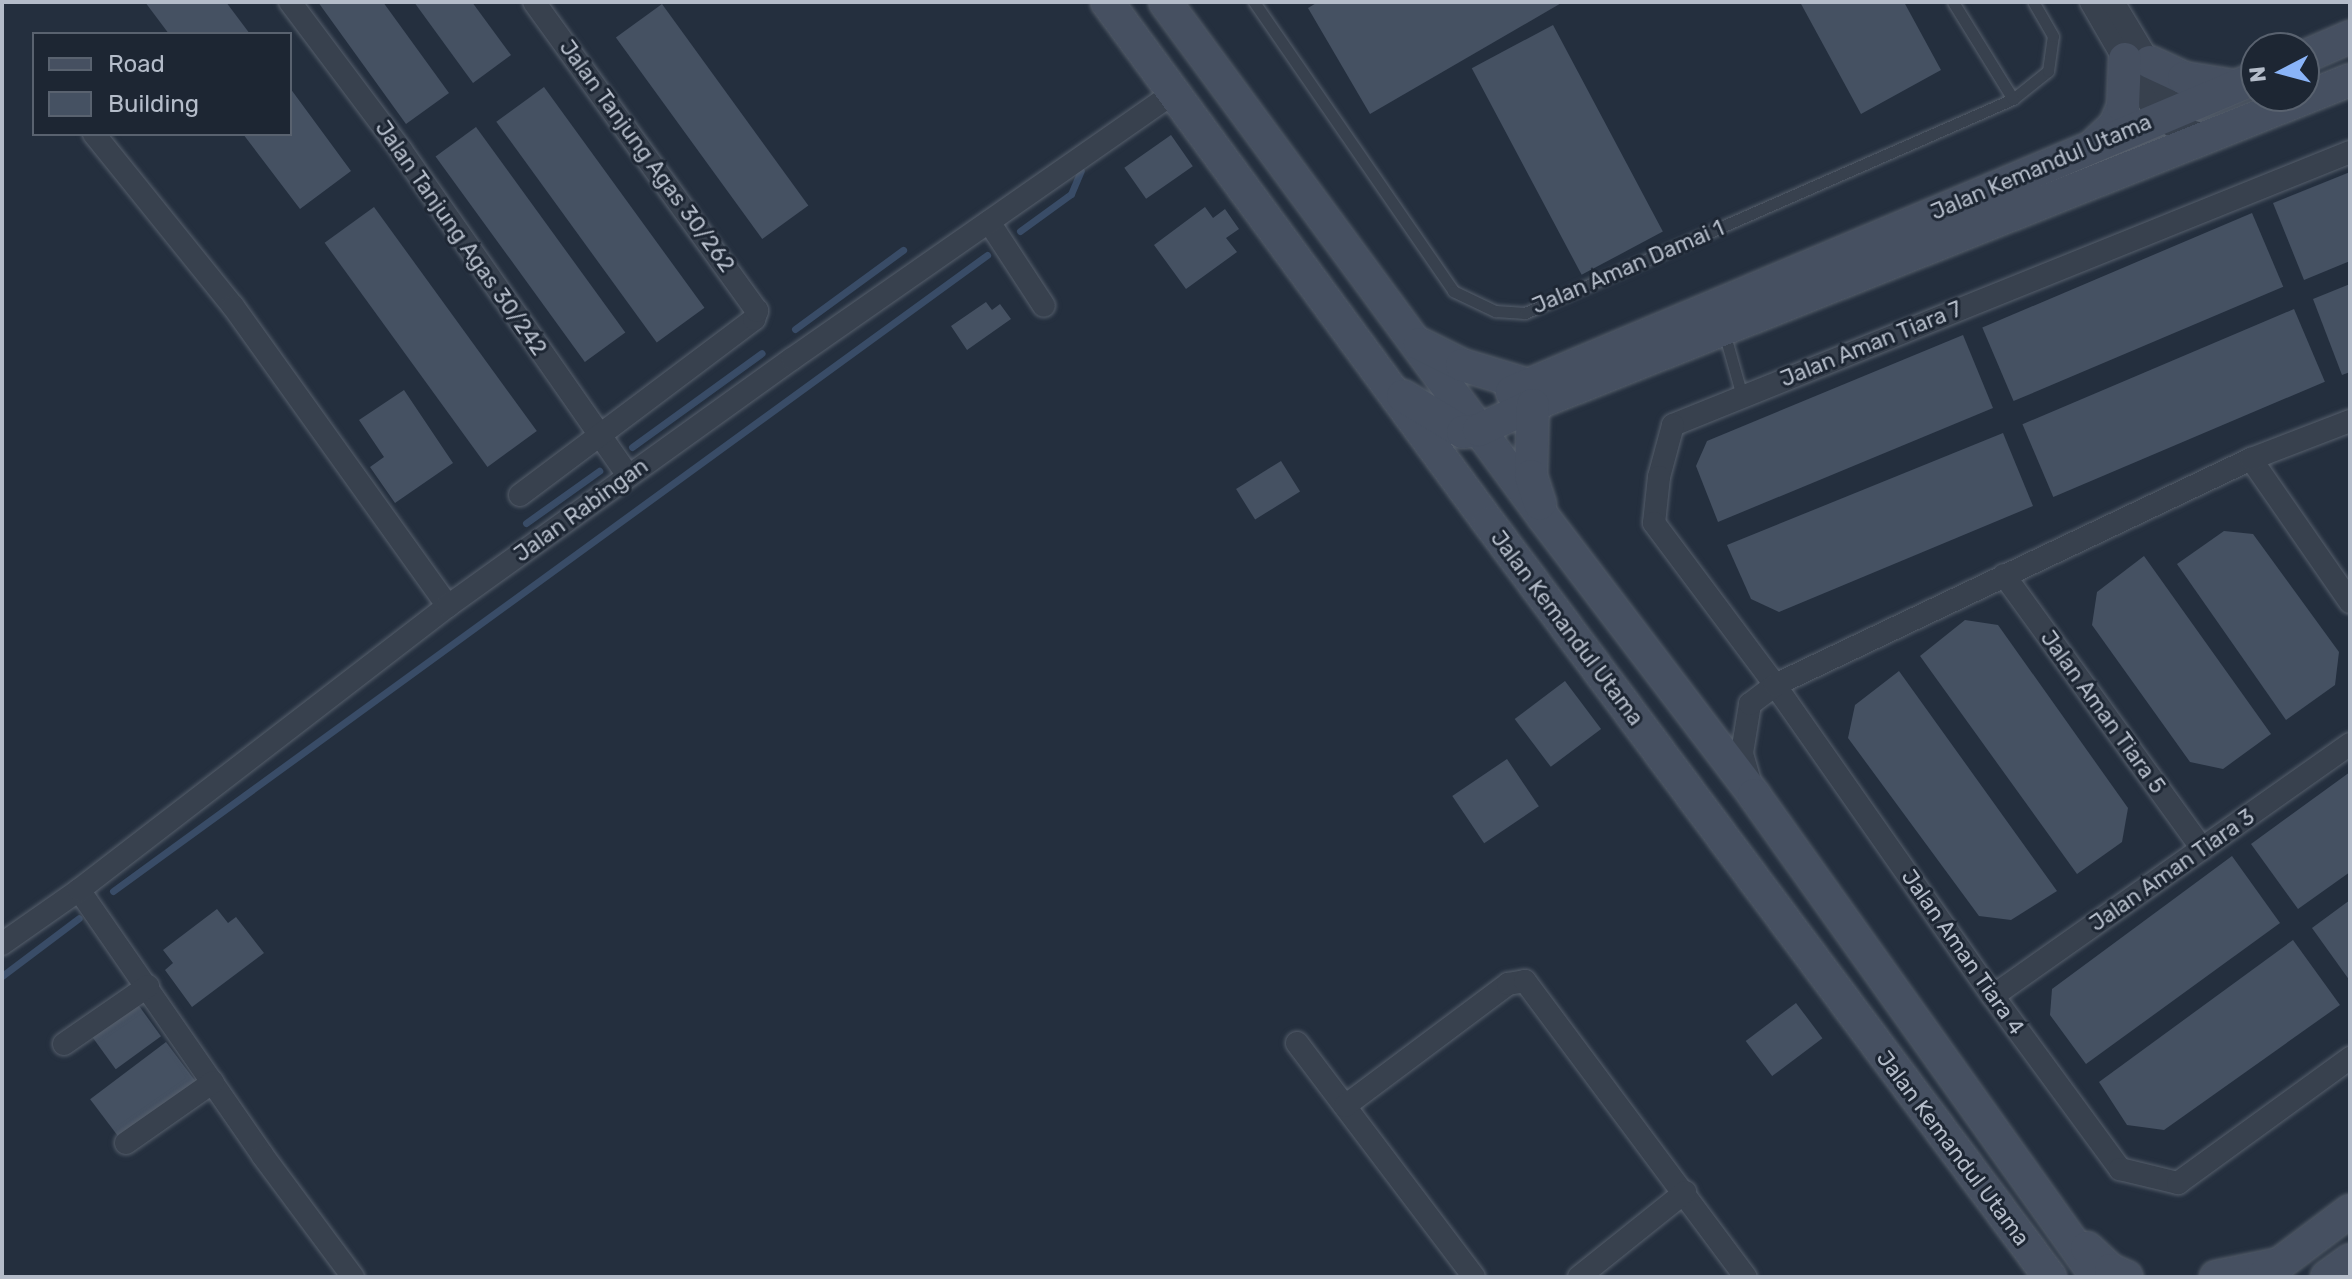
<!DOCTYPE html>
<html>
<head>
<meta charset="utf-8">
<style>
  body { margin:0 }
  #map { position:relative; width:2352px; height:1279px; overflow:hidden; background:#242f3e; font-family:Rubik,sans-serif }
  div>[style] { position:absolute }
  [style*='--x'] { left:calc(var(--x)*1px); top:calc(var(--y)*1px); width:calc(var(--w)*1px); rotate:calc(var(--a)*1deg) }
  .stream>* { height:7px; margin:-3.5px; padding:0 3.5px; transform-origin:3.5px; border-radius:3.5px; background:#394c67 }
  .building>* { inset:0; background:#455162; transform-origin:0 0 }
  .roads { filter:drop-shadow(0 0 2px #565f6c) drop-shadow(0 0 2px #565f6c) }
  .lane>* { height:11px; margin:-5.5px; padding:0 5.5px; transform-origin:5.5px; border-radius:5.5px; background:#38414e }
  .street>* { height:22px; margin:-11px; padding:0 11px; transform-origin:11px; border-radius:11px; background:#38414e }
  .secondary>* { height:32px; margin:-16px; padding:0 16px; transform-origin:16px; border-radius:16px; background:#465061 }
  span { translate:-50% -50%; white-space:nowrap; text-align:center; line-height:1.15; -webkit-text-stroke:6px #1d2633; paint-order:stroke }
  .street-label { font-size:22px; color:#b4bcc9 }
  .frame { position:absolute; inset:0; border:4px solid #b4bcc9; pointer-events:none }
  .legend { position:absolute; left:32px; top:32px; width:260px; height:104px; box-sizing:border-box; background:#1d2633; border:2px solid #59626f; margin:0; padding:10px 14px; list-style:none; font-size:24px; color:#b4bcc9 }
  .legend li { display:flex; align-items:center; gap:16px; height:40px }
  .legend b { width:40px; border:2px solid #59626f }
  .north { position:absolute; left:2240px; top:32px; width:80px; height:80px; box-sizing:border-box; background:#1d2633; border:2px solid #59626f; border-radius:50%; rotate:264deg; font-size:22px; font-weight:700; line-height:32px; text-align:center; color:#b4bcc9 }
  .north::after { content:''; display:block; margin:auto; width:28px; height:36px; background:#8ab4f8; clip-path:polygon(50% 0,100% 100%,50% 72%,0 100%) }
</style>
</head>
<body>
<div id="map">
  <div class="stream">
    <i style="--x:1020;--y:231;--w:63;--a:-36"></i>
    <i style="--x:1071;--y:194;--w:25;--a:-67"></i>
    <i style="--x:795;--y:329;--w:134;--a:-36.2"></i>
    <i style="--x:632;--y:447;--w:160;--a:-35.9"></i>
    <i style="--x:526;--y:523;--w:90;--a:-35.5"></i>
    <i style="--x:113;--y:891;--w:1081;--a:-36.04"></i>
    <i style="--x:2;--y:976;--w:96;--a:-37"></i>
  </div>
  <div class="building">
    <i style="clip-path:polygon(145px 2px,226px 2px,250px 34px,169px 34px)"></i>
    <i style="clip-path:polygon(318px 2px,383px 2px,449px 93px,406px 124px)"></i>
    <i style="clip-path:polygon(414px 2px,472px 2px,511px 55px,473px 83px)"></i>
    <i style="clip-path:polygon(1318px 2px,1563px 2px,1370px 114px,1308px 8px)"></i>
    <i style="clip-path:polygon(1800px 2px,1904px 2px,1941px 70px,1861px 114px)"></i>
    <i style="left:662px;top:4px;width:249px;height:57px;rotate:54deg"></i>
    <i style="left:1553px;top:25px;width:234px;height:92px;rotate:62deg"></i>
    <i style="left:544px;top:87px;width:273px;height:59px;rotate:54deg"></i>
    <i style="clip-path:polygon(290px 88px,351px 171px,300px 209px,243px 134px,290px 134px)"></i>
    <i style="left:476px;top:127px;width:254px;height:50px;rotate:54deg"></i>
    <i style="left:1171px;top:135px;width:38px;height:57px;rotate:55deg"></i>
    <i style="clip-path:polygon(2350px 172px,2350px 261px,2304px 280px,2273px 203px)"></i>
    <i style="left:374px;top:207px;width:277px;height:61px;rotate:54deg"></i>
    <i style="clip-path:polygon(1205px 207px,1213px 218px,1225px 209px,1239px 229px,1226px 238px,1237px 252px,1186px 289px,1154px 245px)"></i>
    <i style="left:2252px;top:213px;width:80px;height:293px;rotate:67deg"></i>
    <i style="clip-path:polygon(2350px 284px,2350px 372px,2342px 375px,2313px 299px)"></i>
    <i style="clip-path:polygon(986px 302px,992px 310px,1000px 304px,1011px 319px,967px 350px,951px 326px)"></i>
    <i style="left:2294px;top:309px;width:79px;height:295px;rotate:67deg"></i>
    <i style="clip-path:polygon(1963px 335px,1993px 408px,1718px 522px,1696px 466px,1707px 441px)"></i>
    <i style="clip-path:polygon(404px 390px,453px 463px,395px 503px,370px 467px,384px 457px,359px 420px)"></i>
    <i style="clip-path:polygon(2003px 433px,2033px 506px,1779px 612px,1751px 599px,1727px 545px)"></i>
    <i style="left:1281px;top:461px;width:36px;height:53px;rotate:58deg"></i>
    <i style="clip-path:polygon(2224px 531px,2253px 534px,2339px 652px,2335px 685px,2286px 720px,2177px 564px)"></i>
    <i style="clip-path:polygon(2144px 556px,2271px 734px,2223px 769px,2190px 762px,2092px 625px,2097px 592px)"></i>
    <i style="clip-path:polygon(1965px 620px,1998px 625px,2128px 808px,2122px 842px,2077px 874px,1920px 656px)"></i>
    <i style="clip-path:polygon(1899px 671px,2057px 891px,2011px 920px,1979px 916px,1848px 738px,1855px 705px)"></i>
    <i style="left:1565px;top:681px;width:60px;height:63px;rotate:53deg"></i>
    <i style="left:1507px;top:759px;width:57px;height:66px;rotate:56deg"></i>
    <i style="clip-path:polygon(2350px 772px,2350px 872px,2298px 909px,2251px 844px)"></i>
    <i style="clip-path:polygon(2232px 856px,2280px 923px,2086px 1064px,2050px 1015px,2052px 989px)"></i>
    <i style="clip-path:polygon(2350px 900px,2350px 981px,2312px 928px)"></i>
    <i style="clip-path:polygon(217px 909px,228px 923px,236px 917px,264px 953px,192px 1007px,165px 970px,173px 963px,163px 950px)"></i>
    <i style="clip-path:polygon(2293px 940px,2340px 1005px,2164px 1130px,2127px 1125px,2099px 1082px)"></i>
    <i style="left:134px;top:999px;width:46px;height:56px;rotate:54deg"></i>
    <i style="left:1796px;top:1003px;width:44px;height:63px;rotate:53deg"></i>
    <i style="left:166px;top:1042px;width:49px;height:95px;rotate:53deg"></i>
  </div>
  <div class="roads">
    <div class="lane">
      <i style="--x:1254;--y:2;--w:351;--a:55.4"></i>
      <i style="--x:1453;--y:291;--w:47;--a:25.5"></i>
      <i style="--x:1495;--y:311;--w:30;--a:4"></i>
      <i style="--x:1525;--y:313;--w:533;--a:-23.68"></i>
      <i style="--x:2013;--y:99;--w:45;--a:-38.7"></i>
      <i style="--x:2048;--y:71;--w:35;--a:-82"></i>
      <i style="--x:2053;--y:36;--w:39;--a:-120"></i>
      <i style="--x:1953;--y:2;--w:114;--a:58.3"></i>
      <i style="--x:1724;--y:332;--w:66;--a:74.3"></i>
    </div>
    <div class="street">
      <i style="--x:290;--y:2;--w:185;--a:53.1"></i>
      <i style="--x:401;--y:150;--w:397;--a:55.1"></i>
      <i style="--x:2091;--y:2;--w:134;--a:60"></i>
      <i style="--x:2158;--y:118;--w:18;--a:29"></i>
      <i style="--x:2174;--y:127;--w:38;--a:14"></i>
      <i style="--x:2113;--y:2;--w:126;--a:59"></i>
      <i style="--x:2178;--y:110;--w:13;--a:103"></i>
      <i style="--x:94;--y:134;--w:221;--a:51.1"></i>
      <i style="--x:233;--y:306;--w:369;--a:54.4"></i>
      <i style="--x:2350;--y:152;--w:730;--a:158.04"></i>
      <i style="--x:1673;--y:425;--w:54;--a:105.1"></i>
      <i style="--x:1659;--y:477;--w:46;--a:96.2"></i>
      <i style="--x:1654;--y:523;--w:202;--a:53.2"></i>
      <i style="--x:1775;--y:685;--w:380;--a:55"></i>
      <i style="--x:1993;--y:996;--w:215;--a:53.7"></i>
      <i style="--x:2120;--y:1169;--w:60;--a:13.6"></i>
      <i style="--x:2178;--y:1183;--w:213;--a:-36"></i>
      <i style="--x:989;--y:222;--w:100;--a:56.8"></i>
      <i style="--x:2251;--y:459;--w:174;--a:55.3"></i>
      <i style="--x:520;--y:495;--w:293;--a:-36.9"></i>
      <i style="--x:754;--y:319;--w:9;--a:-69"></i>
      <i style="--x:757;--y:311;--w:381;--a:-125.8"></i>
      <i style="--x:2004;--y:575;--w:338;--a:54.1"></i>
      <i style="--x:1749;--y:778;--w:26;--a:-106"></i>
      <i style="--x:1742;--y:753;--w:50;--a:-80.7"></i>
      <i style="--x:1750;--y:704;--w:31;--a:-37"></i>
      <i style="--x:1775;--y:685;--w:527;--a:-25.4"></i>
      <i style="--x:2251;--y:459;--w:106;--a:-21"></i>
      <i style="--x:79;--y:890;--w:323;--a:55.3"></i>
      <i style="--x:263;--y:1156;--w:151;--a:53.4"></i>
      <i style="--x:2;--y:944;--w:94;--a:-35"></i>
      <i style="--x:79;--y:890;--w:466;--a:-37.6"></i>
      <i style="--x:448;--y:606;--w:423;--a:-35.7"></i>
      <i style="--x:792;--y:359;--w:465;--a:-34.9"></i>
      <i style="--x:1993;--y:996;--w:437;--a:-35.2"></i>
      <i style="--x:1297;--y:1043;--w:293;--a:52.9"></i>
      <i style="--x:64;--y:1044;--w:102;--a:-34.6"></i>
      <i style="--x:1345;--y:1106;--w:204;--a:-36.8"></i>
      <i style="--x:1508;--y:984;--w:17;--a:-10"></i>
      <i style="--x:1525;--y:981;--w:369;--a:53.3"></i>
      <i style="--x:126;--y:1143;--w:106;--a:-35"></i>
      <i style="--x:1579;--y:1277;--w:136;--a:-38.7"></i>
    </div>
    <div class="secondary">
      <i style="--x:1107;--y:2;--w:646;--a:53.75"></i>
      <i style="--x:1489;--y:523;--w:940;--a:53.35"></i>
      <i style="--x:1165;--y:2;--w:640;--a:53.7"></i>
      <i style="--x:1544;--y:518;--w:348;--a:52.8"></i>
      <i style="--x:1754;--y:795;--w:592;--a:54.56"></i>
      <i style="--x:2304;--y:57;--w:50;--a:-23.5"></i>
      <i style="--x:2150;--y:62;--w:38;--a:25"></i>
      <i style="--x:2184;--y:78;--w:51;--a:9.1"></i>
      <i style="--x:2096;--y:143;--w:26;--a:-43"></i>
      <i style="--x:2115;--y:125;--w:21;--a:-67"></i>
      <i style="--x:2123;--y:106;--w:47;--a:-87.6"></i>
      <i style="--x:1420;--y:344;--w:47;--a:26.6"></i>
      <i style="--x:1462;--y:365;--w:66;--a:16.8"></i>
      <i style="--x:1512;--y:392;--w:808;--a:-22.88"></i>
      <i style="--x:1403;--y:396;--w:70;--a:31"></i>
      <i style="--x:1463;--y:432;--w:16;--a:-7"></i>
      <i style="--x:1479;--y:430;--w:60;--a:-24.8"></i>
      <i style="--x:1533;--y:405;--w:879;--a:-21.69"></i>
      <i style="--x:1533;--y:405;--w:71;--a:91.6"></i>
      <i style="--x:1531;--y:476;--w:29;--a:72"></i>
      <i style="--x:2087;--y:1248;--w:33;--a:43"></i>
      <i style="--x:2111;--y:1270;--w:17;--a:24"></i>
      <i style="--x:2216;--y:1277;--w:65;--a:-11.5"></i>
      <i style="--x:2262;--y:1277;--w:110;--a:-36.9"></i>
      <i style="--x:2327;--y:1277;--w:29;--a:-36"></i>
    </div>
  </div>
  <div class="street-label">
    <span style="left:647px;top:156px;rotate:54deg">Jalan Tanjung Agas 30/262</span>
    <span style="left:2041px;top:167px;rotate:-23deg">Jalan Kemandul Utama</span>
    <span style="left:461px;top:238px;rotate:55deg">Jalan Tanjung Agas 30/242</span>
    <span style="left:1628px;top:267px;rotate:-23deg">Jalan Aman Damai 1</span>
    <span style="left:1871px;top:344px;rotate:-22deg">Jalan Aman Tiara 7</span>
    <span style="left:581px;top:510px;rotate:-36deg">Jalan Rabingan</span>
    <span style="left:1567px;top:628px;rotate:53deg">Jalan Kemandul Utama</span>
    <span style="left:2103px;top:712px;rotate:54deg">Jalan Aman Tiara 5</span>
    <span style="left:2172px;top:870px;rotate:-35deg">Jalan Aman Tiara 3</span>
    <span style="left:1963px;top:952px;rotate:55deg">Jalan Aman Tiara 4</span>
    <span style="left:1953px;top:1148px;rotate:53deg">Jalan Kemandul Utama</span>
  </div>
  <div class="frame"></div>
  <ul class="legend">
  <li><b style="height:10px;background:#465061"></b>Road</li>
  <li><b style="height:22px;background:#455162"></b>Building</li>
  </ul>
  <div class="north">N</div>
</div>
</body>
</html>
